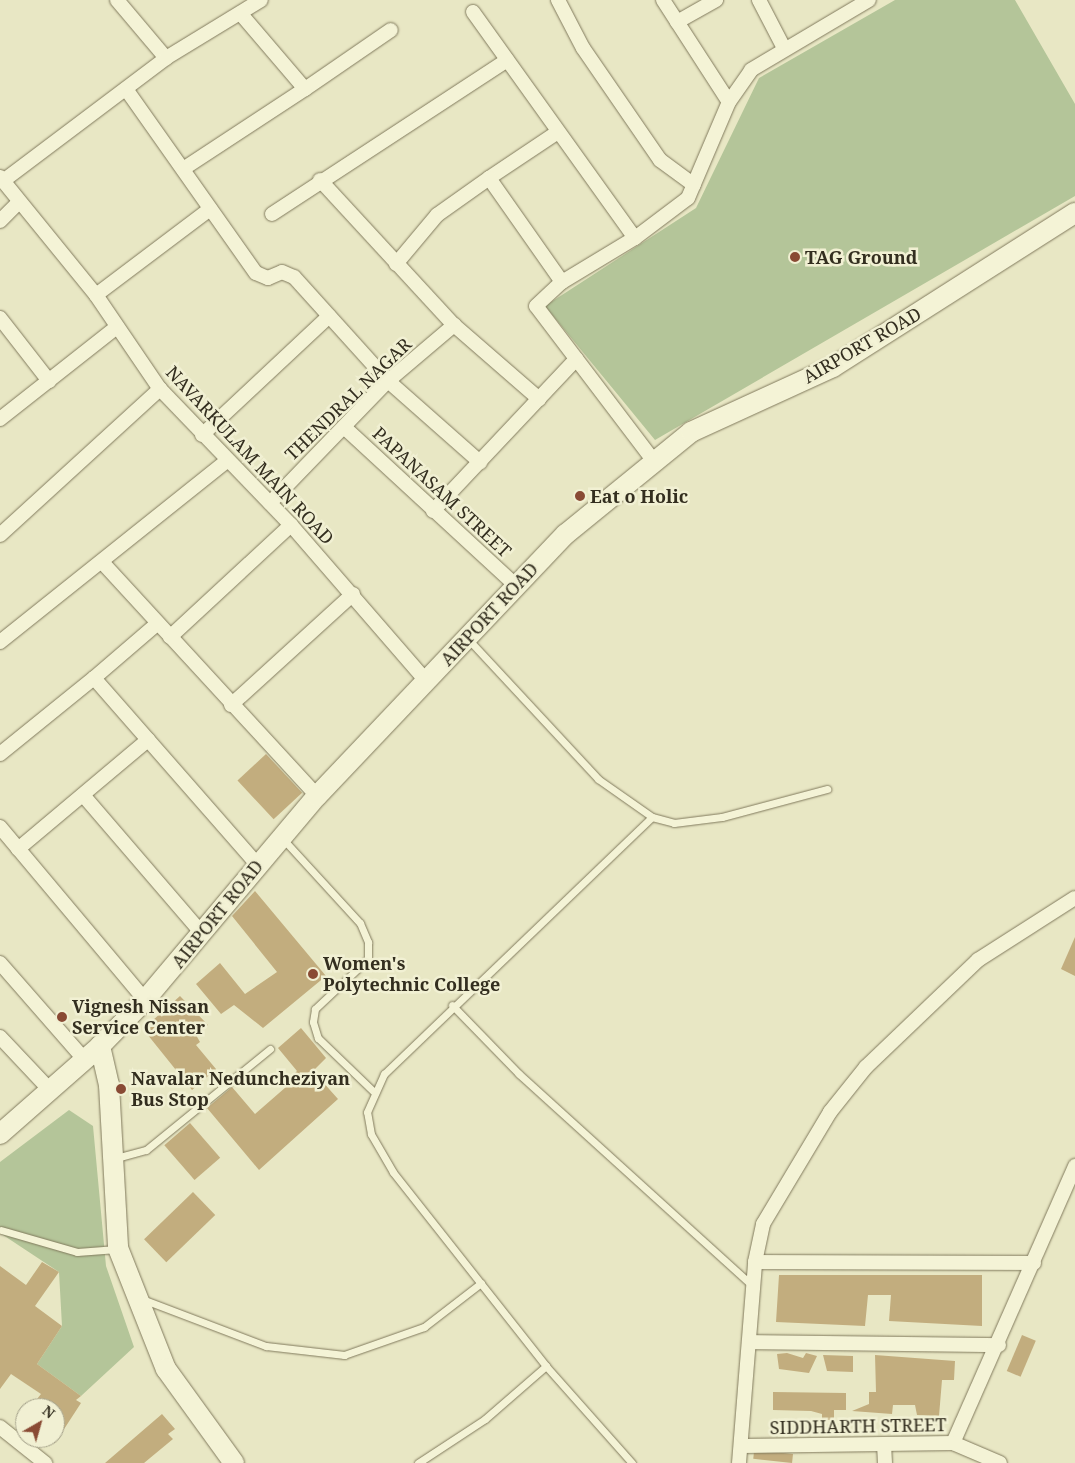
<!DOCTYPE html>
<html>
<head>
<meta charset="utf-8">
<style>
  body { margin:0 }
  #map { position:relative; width:1075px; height:1463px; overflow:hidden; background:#e8e7c4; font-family:"Noto Serif",serif }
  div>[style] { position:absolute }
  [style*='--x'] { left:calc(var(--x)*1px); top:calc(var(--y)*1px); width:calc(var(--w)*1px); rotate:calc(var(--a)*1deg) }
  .green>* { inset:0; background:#b4c599 }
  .building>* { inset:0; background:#c2ad7e; transform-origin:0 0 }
  .roads { filter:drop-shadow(0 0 1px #817a5d) drop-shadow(0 0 1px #817a5d) }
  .lane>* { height:7px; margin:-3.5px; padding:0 3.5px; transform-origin:3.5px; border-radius:3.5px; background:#f4f3d6 }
  .street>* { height:14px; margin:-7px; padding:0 7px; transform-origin:7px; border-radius:7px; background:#f4f3d6 }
  .secondary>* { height:20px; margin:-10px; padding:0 10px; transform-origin:10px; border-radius:10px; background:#f4f3d6 }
  .dots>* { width:14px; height:14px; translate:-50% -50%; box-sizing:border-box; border:2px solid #f1f0d3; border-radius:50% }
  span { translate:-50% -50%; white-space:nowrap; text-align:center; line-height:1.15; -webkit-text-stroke:5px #f1f0d3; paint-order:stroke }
  .poi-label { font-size:18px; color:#332e1f; font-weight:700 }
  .left { translate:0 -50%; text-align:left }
  .street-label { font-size:18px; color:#332e1f }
  .north { position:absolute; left:15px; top:1398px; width:50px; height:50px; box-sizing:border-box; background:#f1f0d3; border:1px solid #a5a28b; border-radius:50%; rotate:38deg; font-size:14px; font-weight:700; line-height:20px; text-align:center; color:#332e1f }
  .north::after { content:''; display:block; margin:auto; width:18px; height:22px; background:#894a34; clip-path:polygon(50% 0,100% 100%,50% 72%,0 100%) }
</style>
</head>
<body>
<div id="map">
  <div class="green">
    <i style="clip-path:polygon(895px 0,1015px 0,1075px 104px,1075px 196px,655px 440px,545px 306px,696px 208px,759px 78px)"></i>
    <i style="clip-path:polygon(69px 1110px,93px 1126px,106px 1266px,134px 1347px,81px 1396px,37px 1364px,62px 1326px,59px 1272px,0 1233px,0 1162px)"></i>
  </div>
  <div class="building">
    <i style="left:266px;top:754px;width:53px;height:39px;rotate:47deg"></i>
    <i style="clip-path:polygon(255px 891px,326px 976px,263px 1028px,234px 1005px,221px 1014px,196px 984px,220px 963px,245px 994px,277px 972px,232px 916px)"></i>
    <i style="clip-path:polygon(1075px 937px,1075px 976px,1061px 969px)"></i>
    <i style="clip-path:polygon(180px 996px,208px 1025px,196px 1035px,200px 1042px,196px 1045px,216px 1069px,192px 1090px,143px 1029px)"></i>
    <i style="clip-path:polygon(301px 1028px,326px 1058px,313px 1071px,338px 1099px,259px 1170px,207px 1108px,232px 1087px,255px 1114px,294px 1080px,291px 1077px,297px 1071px,278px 1048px)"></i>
    <i style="left:190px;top:1123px;width:46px;height:34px;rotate:49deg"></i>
    <i style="left:193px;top:1192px;width:32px;height:68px;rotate:46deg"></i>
    <i style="clip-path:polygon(42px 1262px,59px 1272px,35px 1306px,62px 1326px,37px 1364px,81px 1396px,76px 1400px,81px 1403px,55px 1443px,55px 1408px,30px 1408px,41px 1394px,11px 1374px,0 1389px,0 1266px,26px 1285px)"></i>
    <i style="clip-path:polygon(779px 1275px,982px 1275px,982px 1326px,889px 1321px,891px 1295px,868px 1295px,865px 1326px,776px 1322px)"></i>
    <i style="left:1022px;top:1335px;width:15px;height:39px;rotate:23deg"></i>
    <i style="clip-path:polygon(787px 1353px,803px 1358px,806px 1353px,817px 1356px,809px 1373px,779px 1369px,777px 1354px)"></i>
    <i style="clip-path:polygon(823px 1355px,853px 1356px,853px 1372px,827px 1371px)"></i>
    <i style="clip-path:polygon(875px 1355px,955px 1361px,954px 1380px,942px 1380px,939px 1416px,917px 1415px,915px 1405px,893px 1405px,892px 1414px,852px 1411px,869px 1404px,869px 1392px,876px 1392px)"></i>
    <i style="clip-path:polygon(773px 1392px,846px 1393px,846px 1410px,834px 1410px,834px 1420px,822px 1420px,822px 1414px,811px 1411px,773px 1410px)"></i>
    <i style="clip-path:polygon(162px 1414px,175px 1429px,168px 1434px,173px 1439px,144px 1463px,105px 1463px)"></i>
    <i style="left:793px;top:1454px;width:9px;height:39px;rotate:96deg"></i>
  </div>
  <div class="roads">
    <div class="lane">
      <i style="--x:468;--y:639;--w:191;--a:47.1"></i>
      <i style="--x:598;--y:779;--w:66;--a:35.1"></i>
      <i style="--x:652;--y:817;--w:23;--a:15"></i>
      <i style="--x:674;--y:823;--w:48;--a:-7.1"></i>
      <i style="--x:722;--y:817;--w:109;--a:-14.9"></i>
      <i style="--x:283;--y:839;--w:114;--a:47.5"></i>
      <i style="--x:360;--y:923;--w:21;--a:67"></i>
      <i style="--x:368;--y:942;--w:17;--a:90"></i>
      <i style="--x:368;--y:959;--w:73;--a:136.7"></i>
      <i style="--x:315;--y:1009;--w:13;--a:99"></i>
      <i style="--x:313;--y:1022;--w:17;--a:73"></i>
      <i style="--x:318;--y:1038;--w:76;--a:43.9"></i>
      <i style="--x:452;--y:1005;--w:96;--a:45.8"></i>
      <i style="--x:519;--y:1074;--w:316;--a:42.2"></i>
      <i style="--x:116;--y:1158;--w:31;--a:-15"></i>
      <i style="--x:146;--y:1150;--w:160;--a:-39.2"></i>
      <i style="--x:1;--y:1230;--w:79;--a:16.1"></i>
      <i style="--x:77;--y:1252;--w:40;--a:-4.3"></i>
      <i style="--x:142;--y:1299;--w:133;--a:20.8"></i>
      <i style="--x:266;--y:1346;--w:79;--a:6.6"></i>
      <i style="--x:344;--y:1355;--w:85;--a:-19.3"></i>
      <i style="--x:424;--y:1327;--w:72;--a:-37.7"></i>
      <i style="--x:418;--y:1463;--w:80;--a:-33.3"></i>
      <i style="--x:485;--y:1419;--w:81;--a:-41"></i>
      <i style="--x:632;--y:1463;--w:130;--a:-131.6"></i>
      <i style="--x:546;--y:1366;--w:247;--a:-128.3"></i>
      <i style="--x:393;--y:1172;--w:44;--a:-120.1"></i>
      <i style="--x:371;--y:1134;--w:22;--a:-100"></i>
      <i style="--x:367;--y:1112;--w:42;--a:-65.9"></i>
      <i style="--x:384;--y:1074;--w:371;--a:-43.8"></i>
    </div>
    <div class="street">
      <i style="--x:117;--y:0;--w:76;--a:49.8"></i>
      <i style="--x:558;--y:0;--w:54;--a:62.5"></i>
      <i style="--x:583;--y:48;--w:136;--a:55.5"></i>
      <i style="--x:660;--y:160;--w:42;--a:36.3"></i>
      <i style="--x:663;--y:0;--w:121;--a:57.1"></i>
      <i style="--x:759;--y:0;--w:54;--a:62.5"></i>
      <i style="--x:473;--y:12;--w:278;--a:54.4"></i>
      <i style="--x:677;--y:22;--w:45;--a:-29.4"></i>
      <i style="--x:126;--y:89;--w:225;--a:54.8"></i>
      <i style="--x:256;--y:273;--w:13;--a:23"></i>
      <i style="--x:268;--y:278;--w:15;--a:-23"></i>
      <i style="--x:282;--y:272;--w:13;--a:23"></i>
      <i style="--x:294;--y:277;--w:140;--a:47.9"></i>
      <i style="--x:388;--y:381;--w:123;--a:41.4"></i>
      <i style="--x:305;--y:89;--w:104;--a:-34.5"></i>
      <i style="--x:183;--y:169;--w:146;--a:-33.3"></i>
      <i style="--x:305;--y:89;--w:99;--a:-130.5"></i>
      <i style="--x:0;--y:177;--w:152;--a:50.9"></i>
      <i style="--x:96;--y:295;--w:114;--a:55.8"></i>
      <i style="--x:160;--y:389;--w:189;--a:46.1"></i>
      <i style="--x:291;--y:525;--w:206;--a:49.1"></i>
      <i style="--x:489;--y:178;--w:83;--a:-33.7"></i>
      <i style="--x:320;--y:180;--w:197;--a:47.3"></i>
      <i style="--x:454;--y:325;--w:113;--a:41"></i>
      <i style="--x:3;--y:181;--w:204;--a:-37"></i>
      <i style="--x:166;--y:58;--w:111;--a:-31.4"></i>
      <i style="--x:272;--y:214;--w:281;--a:-33.2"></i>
      <i style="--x:0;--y:221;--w:27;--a:-45"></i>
      <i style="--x:396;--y:264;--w:64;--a:-50.1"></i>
      <i style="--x:437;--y:215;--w:64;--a:-35.4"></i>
      <i style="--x:489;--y:178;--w:127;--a:54.9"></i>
      <i style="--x:96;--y:295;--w:143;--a:-37"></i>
      <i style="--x:0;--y:318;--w:80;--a:52.1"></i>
      <i style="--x:0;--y:419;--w:149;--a:-38.2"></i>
      <i style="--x:344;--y:427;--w:231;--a:42.7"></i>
      <i style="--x:202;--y:435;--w:174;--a:-43.1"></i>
      <i style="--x:653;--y:460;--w:193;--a:-127.2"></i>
      <i style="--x:536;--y:306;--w:35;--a:-43"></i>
      <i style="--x:562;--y:282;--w:85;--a:-31.1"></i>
      <i style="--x:635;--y:238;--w:66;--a:-37"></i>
      <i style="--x:688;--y:198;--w:104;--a:-66.9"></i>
      <i style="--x:729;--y:102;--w:39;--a:-55"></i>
      <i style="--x:751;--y:70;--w:137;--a:-30.7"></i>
      <i style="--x:270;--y:503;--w:170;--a:-46"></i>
      <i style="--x:388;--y:381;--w:87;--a:-40.3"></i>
      <i style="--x:433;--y:511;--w:209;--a:-46.7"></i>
      <i style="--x:0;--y:535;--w:217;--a:-42.4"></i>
      <i style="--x:102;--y:562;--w:318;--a:47.4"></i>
      <i style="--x:170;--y:637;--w:165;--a:-42.8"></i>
      <i style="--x:0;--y:642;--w:290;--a:-38.6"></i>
      <i style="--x:94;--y:678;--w:84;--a:-40.7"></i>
      <i style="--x:231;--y:705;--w:165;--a:-42.3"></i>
      <i style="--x:0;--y:754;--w:121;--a:-39"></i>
      <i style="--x:94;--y:678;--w:247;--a:48.8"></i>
      <i style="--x:83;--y:795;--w:179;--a:49.3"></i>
      <i style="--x:0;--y:827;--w:226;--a:50"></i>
      <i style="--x:18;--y:849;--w:170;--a:-40"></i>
      <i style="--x:0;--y:963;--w:129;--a:48.8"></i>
      <i style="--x:0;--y:1037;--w:73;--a:46.7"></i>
      <i style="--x:755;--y:1262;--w:279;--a:0.2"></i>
      <i style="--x:749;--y:1342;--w:250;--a:0.7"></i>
      <i style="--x:0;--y:1427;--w:58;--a:38.7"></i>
      <i style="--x:953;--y:1443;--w:303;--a:-66.2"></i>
      <i style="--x:884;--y:1444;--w:19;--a:87"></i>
      <i style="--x:743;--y:1446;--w:210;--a:-0.8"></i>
      <i style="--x:953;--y:1443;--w:51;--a:23.1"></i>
      <i style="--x:739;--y:1463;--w:202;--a:-85.4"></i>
      <i style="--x:755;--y:1262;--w:39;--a:-78"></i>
      <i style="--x:763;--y:1224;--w:131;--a:-59.1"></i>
      <i style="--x:830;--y:1112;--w:58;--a:-51.3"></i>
      <i style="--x:866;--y:1067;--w:155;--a:-43.7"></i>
      <i style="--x:978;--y:960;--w:115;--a:-32.6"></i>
    </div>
    <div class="secondary">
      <i style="--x:100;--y:1046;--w:40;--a:77"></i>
      <i style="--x:109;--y:1085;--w:163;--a:86.8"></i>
      <i style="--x:118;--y:1248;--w:130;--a:68.4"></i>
      <i style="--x:166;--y:1369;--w:116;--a:54.1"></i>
      <i style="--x:0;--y:1134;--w:133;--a:-41.3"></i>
      <i style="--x:100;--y:1046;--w:64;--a:-45.6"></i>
      <i style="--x:145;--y:1000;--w:267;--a:-49.9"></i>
      <i style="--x:317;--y:796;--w:361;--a:-46.5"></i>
      <i style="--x:566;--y:534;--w:161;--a:-39.2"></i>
      <i style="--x:691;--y:432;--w:156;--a:-24.6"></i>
      <i style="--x:833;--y:367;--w:287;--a:-32.5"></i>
    </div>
  </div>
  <div class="dots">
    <i style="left:795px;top:257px;background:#894a34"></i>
    <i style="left:580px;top:496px;background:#894a34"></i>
    <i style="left:313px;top:974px;background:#894a34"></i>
    <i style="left:62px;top:1017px;background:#894a34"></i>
    <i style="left:121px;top:1089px;background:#894a34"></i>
  </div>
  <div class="poi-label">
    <span class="left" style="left:805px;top:257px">TAG Ground</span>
    <span class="left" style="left:590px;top:496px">Eat o Holic</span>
    <span class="left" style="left:323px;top:974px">Women's<br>Polytechnic College</span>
    <span class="left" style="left:72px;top:1017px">Vignesh Nissan<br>Service Center</span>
    <span class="left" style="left:131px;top:1089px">Navalar Neduncheziyan<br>Bus Stop</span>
  </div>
  <div class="street-label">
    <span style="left:862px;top:345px;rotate:-30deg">AIRPORT ROAD</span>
    <span style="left:348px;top:399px;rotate:-44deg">THENDRAL NAGAR</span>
    <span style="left:250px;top:455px;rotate:47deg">NAVARKULAM MAIN ROAD</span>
    <span style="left:442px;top:492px;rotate:43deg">PAPANASAM STREET</span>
    <span style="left:489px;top:614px;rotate:-47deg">AIRPORT ROAD</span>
    <span style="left:217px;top:914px;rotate:-51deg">AIRPORT ROAD</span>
    <span style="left:858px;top:1426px;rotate:-1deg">SIDDHARTH STREET</span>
  </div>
  <div class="north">N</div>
</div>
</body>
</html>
